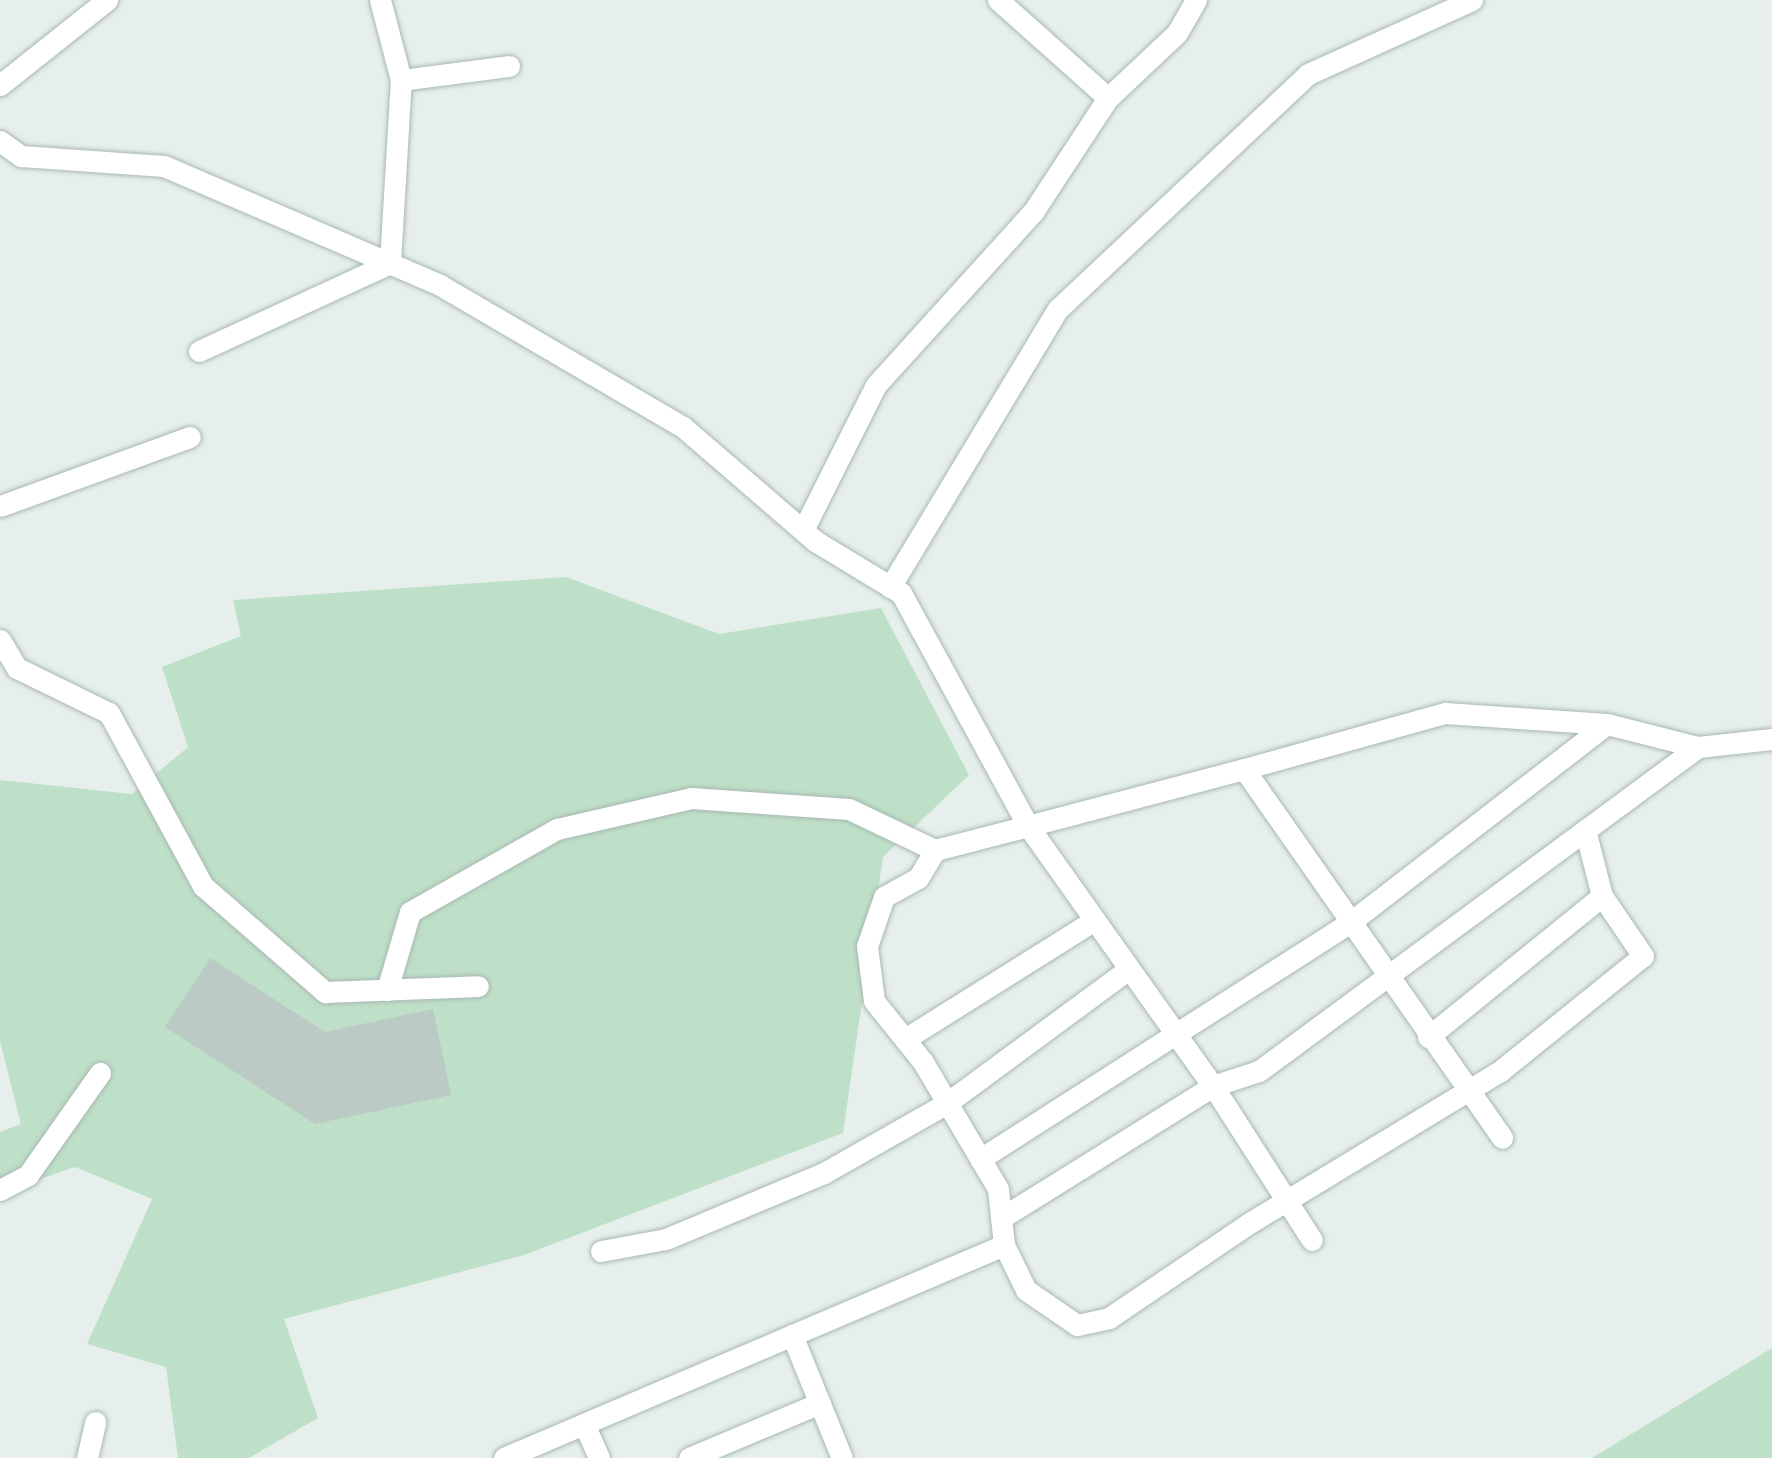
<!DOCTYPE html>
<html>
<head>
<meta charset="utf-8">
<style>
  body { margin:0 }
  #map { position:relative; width:1772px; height:1458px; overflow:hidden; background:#e6efeb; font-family:Lato,sans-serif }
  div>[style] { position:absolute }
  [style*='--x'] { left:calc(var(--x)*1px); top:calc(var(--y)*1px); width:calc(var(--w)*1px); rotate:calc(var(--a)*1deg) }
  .green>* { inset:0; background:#bfe0c8 }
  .building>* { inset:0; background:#bbcac4 }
  .roads { filter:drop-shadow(0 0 2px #a8b8b2) drop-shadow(0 0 2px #a8b8b2) }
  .minor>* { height:21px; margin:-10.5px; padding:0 10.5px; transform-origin:10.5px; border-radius:10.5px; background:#fff }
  span { translate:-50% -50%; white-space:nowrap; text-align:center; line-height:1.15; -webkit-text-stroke:5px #f7fbf9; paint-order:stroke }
</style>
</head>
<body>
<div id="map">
  <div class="green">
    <i style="clip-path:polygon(566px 577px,719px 634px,881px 608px,969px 775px,883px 857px,843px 1133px,524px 1255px,284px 1319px,318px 1418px,249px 1458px,178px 1458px,166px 1367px,87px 1344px,152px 1199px,75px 1167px,0 1193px,0 1132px,21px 1124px,0 1041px,0 780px,132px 794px,188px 747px,162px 667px,241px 636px,233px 600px)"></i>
    <i style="clip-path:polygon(1772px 1348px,1772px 1458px,1592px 1458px)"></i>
  </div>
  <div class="building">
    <i style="clip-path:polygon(210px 958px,325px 1032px,433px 1009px,451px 1095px,315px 1124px,165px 1027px)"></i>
  </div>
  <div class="roads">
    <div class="minor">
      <i style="--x:998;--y:0;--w:147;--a:41.7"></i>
      <i style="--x:401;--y:80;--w:109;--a:-7.4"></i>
      <i style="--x:0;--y:85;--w:137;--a:-38.5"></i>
      <i style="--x:0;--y:141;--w:26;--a:36"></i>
      <i style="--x:21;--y:156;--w:143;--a:4"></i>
      <i style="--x:164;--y:166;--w:301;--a:23.3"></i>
      <i style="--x:440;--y:285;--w:281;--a:30.3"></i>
      <i style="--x:683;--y:427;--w:174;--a:40.8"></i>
      <i style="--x:815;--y:541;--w:100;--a:31.2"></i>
      <i style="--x:901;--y:593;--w:265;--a:61.4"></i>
      <i style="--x:1028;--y:826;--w:223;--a:-14.8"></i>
      <i style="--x:1244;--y:769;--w:450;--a:55"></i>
      <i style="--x:199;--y:351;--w:210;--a:-24.7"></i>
      <i style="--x:390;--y:263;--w:183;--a:-86.6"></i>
      <i style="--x:401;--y:80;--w:83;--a:-104.7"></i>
      <i style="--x:0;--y:506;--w:202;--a:-20"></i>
      <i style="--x:803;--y:530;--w:162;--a:-63.3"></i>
      <i style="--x:876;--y:385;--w:234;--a:-47.8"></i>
      <i style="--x:1033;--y:212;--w:136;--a:-56.7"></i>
      <i style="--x:1108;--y:98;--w:95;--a:-43.3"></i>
      <i style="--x:1177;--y:33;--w:38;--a:-60"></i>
      <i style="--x:890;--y:587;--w:325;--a:-58.9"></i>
      <i style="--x:1058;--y:309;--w:343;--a:-43.2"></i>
      <i style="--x:1308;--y:74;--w:180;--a:-24.3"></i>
      <i style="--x:0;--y:640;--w:33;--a:59"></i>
      <i style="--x:17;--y:668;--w:102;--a:26.1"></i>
      <i style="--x:109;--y:713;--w:197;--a:61.5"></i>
      <i style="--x:203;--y:886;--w:162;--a:41"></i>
      <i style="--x:325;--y:992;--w:153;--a:-2.2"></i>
      <i style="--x:1244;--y:769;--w:209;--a:-15.6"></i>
      <i style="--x:1445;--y:713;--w:162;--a:3.9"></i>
      <i style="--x:1607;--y:724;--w:94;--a:14.2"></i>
      <i style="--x:1698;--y:747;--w:74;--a:-6.2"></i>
      <i style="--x:935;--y:850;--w:96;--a:-14.5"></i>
      <i style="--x:1028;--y:826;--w:319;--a:54.6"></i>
      <i style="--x:1213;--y:1086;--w:183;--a:57.3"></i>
      <i style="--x:387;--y:990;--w:81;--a:-73.6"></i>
      <i style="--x:410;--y:912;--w:169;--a:-29.5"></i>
      <i style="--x:557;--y:829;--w:138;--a:-13"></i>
      <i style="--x:691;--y:798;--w:158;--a:4"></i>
      <i style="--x:849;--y:809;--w:95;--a:25.5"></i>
      <i style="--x:935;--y:850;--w:33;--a:121"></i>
      <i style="--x:918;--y:878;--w:39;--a:151"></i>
      <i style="--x:884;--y:897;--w:52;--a:109.1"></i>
      <i style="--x:867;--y:946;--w:55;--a:82.7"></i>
      <i style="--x:874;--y:1001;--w:78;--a:51.2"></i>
      <i style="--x:923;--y:1062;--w:147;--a:59.4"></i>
      <i style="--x:998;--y:1189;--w:56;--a:83.9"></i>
      <i style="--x:1004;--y:1245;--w:543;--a:156.93"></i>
      <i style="--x:1428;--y:1037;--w:224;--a:-39"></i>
      <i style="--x:905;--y:1039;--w:224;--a:-32.1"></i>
      <i style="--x:980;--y:1159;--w:437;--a:-32.6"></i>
      <i style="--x:1348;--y:924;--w:327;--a:-37.7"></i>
      <i style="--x:0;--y:1190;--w:32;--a:-28"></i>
      <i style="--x:28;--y:1175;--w:125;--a:-54.8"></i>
      <i style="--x:1001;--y:1218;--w:250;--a:-31.9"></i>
      <i style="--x:1213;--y:1086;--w:48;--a:-18.1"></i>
      <i style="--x:1259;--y:1071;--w:546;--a:-36.43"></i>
      <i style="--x:1004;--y:1245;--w:50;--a:63.9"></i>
      <i style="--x:1026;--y:1290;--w:62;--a:34.5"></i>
      <i style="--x:1077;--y:1325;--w:33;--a:-12"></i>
      <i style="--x:1109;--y:1318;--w:171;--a:-34.1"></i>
      <i style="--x:1251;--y:1222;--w:290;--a:-31.2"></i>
      <i style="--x:1499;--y:1072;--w:185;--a:-38.9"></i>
      <i style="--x:1643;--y:956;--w:73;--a:-124.3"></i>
      <i style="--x:1602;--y:896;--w:68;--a:-104.4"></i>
      <i style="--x:601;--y:1251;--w:66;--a:-10.5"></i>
      <i style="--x:666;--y:1239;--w:171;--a:-22.7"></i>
      <i style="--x:824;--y:1173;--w:142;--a:-29.6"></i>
      <i style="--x:947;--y:1103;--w:226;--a:-36.4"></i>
      <i style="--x:792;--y:1335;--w:133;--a:67.9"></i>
      <i style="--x:584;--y:1424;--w:37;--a:66"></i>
      <i style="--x:87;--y:1458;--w:37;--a:-77"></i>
      <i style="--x:689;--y:1458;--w:142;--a:-22.8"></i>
    </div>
  </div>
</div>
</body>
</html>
